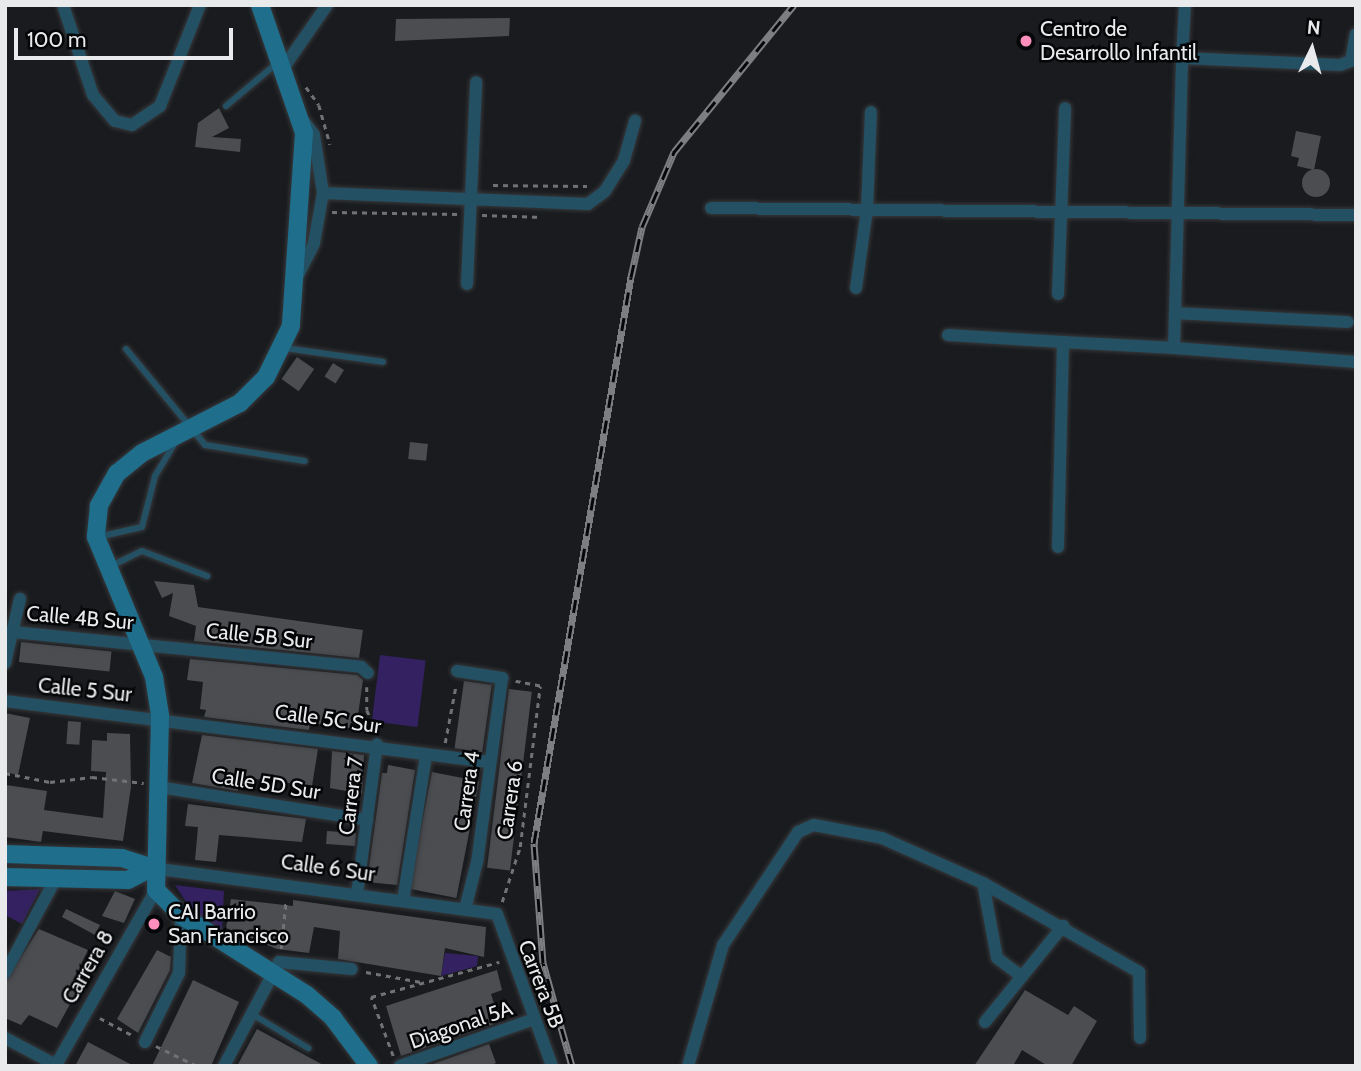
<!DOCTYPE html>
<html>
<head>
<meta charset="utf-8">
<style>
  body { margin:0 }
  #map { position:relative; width:1361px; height:1071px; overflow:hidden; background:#191b1e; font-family:Cabin,sans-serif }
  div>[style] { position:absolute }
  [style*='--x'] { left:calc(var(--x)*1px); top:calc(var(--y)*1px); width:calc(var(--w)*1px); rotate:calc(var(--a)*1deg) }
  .green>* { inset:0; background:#332161; transform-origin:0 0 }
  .building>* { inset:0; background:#4b4d51; transform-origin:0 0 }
  .round { border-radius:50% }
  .path>* { height:2.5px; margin-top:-1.25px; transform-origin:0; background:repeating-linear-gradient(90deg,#707274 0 5px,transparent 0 10px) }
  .roads { filter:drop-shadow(0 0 2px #36383b) drop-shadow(0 0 2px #36383b) }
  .lane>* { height:6px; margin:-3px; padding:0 3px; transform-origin:3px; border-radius:3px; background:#245063 }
  .street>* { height:12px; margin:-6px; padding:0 6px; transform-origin:6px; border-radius:6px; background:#245063 }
  .secondary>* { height:18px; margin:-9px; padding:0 9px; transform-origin:9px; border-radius:9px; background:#1f6e8c }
  .rail>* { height:7px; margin-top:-3.5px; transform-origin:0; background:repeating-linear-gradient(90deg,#050607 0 13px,#7c7e81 0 26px); box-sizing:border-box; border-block:2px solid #7c7e81 }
  .dots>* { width:19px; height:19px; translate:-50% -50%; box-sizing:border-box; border:4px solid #050607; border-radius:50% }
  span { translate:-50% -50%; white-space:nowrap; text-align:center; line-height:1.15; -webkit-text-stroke:5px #050607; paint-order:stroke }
  .poi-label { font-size:21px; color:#e8eaec }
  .left { translate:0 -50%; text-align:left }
  .street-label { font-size:21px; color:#e8eaec }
  .frame { position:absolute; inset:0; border:7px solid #e8eaec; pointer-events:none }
  .north { position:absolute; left:1277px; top:14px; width:70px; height:70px; -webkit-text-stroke:5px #050607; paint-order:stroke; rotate:5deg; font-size:19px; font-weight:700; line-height:28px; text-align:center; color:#e8eaec }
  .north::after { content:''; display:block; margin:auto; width:24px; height:32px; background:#e8eaec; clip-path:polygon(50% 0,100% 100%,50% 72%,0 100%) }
  .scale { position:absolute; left:14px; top:28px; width:219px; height:32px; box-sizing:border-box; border:4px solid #e8eaec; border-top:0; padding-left:9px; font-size:21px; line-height:24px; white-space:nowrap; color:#e8eaec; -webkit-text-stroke:5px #050607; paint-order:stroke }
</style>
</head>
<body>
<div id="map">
  <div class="green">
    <i style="left:380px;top:655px;width:46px;height:67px;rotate:7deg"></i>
    <i style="clip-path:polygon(175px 885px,224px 891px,222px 933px,191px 910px)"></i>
    <i style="clip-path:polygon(40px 889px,22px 924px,5px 915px,5px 891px)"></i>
    <i style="clip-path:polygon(445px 953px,478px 956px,477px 966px,441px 976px)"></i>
  </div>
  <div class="building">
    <i style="clip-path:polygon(510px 18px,509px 36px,395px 41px,396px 19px)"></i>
    <i style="clip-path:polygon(219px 108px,229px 128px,212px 137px,241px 139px,240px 152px,195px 147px,198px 123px)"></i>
    <i style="clip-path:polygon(1296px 131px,1321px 136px,1314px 170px,1297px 166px,1299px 158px,1291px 156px)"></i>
    <i class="round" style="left:1302px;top:169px;width:28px;height:28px"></i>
    <i style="left:297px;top:357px;width:21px;height:27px;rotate:35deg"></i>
    <i style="left:333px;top:363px;width:13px;height:16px;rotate:32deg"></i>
    <i style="left:410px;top:442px;width:18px;height:17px;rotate:6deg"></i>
    <i style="clip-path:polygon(154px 581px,194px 585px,198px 607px,363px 630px,359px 658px,194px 641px,196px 626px,169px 616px,173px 593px,162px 598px)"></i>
    <i style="left:21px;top:642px;width:91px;height:20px;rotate:6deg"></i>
    <i style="clip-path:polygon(190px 659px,357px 675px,363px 680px,356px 729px,310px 723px,309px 730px,204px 717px,206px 710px,200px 709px,203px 682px,187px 680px)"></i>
    <i style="left:464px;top:681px;width:28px;height:68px;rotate:8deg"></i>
    <i style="left:509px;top:689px;width:23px;height:180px;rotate:7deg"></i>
    <i style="clip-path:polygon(5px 713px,30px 718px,18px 775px,5px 772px)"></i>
    <i style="left:68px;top:721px;width:13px;height:23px;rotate:4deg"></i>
    <i style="clip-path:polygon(107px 733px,130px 734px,131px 787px,123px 841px,43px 831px,41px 842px,5px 837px,6px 785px,47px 791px,44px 810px,103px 818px,106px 772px,91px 771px,92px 740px,107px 741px)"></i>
    <i style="clip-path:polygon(202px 735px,318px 749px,312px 786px,240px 777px,238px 791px,192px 783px)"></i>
    <i style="clip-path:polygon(332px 751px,364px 755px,362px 794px,330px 788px)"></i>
    <i style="clip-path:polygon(388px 765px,415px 770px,397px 885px,367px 882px,382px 773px,387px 773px)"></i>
    <i style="left:432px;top:772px;width:48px;height:119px;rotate:11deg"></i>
    <i style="clip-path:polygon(188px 804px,306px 819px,302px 842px,219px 835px,216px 862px,195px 860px,198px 827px,185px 826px)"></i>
    <i style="left:327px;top:831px;width:29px;height:13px;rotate:4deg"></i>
    <i style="clip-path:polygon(115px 891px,135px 899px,124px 923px,102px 916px)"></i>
    <i style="clip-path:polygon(231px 899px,293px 906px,293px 900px,486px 927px,484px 957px,445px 948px,441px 976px,338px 959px,340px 931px,314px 927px,309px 953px,277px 949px,226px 928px)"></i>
    <i style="clip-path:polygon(66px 909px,100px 925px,95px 935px,62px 917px)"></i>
    <i style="clip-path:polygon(39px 929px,88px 950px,81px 964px,89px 969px,57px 1028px,29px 1015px,21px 1025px,5px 1018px,5px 982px)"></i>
    <i style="clip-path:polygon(157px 950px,171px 957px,170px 970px,138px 1033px,117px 1019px)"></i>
    <i style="clip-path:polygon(497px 970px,502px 990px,491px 994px,500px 1022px,401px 1056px,386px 1006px)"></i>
    <i style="clip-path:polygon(193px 980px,239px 1002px,211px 1066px,152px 1066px)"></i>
    <i style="clip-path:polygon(1025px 990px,1068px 1015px,1074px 1006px,1097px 1021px,1071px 1066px,1048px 1066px,1022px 1050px,1013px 1066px,974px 1066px)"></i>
    <i style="clip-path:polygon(257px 1029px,325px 1066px,237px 1066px)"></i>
    <i style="clip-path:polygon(88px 1042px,134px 1066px,75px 1066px)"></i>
    <i style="clip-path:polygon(489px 1044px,496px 1063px,489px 1066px,427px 1066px)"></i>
  </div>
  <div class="path">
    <i style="--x:306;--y:87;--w:22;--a:54"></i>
    <i style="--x:319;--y:105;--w:41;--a:74.2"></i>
    <i style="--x:493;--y:185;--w:94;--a:0.6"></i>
    <i style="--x:332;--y:212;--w:126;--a:0.9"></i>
    <i style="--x:482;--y:215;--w:60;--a:1.9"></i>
    <i style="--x:367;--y:687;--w:23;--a:90"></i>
    <i style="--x:367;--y:710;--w:23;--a:67"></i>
    <i style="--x:445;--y:743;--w:59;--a:-79.3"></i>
    <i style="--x:5;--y:773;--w:46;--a:11.3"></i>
    <i style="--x:50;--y:782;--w:42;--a:-6.8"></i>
    <i style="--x:92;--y:777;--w:52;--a:6.6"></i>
    <i style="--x:502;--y:902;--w:58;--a:-71.9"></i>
    <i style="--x:520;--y:847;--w:162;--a:-82.9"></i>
    <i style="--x:540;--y:686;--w:25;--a:-169"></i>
    <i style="--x:281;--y:949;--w:49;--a:-84.2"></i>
    <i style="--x:366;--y:972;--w:56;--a:10.3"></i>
    <i style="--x:100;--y:1018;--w:38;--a:28"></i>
    <i style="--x:156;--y:1046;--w:46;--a:26"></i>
    <i style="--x:393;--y:1056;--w:63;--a:-110.4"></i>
    <i style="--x:371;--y:997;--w:133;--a:-15.3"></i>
  </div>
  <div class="roads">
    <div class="lane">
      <i style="--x:226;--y:106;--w:67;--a:-40.1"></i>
      <i style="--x:284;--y:348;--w:100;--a:8"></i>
      <i style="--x:126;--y:349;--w:124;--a:50.5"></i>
      <i style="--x:205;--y:445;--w:101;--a:9.1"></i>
      <i style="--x:98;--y:537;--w:45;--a:-12.8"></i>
      <i style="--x:142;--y:527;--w:53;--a:-75.7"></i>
      <i style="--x:155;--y:476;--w:41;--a:-59"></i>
      <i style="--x:111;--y:566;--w:34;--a:-26"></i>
      <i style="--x:142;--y:551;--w:70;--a:21"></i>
      <i style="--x:252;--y:1014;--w:66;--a:31.3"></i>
    </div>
    <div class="street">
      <i style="--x:63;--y:5;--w:95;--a:71.6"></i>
      <i style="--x:93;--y:95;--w:34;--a:50"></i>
      <i style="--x:115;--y:121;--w:17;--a:13"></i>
      <i style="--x:132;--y:125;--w:34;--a:-34"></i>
      <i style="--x:160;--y:106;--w:109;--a:-68.4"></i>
      <i style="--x:1185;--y:5;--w:53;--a:93.2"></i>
      <i style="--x:1182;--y:58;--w:158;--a:2.5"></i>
      <i style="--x:1340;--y:65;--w:12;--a:-20"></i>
      <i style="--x:1351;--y:61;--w:27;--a:-80"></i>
      <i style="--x:282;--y:70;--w:79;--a:-55.3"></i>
      <i style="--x:323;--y:193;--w:265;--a:2.4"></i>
      <i style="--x:588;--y:204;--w:21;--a:-37"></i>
      <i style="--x:605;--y:191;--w:36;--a:-58"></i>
      <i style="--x:624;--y:160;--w:41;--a:-74.2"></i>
      <i style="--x:711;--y:208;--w:645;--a:0.62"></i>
      <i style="--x:298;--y:275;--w:36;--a:-63"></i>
      <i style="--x:314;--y:243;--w:51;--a:-79.8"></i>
      <i style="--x:323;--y:193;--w:59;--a:-98.8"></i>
      <i style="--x:314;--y:135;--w:17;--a:-126"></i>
      <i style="--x:467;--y:284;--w:202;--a:-87.4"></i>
      <i style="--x:856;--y:288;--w:79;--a:-82"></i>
      <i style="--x:867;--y:210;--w:98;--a:-87.7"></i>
      <i style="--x:1058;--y:294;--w:186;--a:-87.8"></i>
      <i style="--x:1175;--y:313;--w:173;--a:3"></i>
      <i style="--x:948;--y:335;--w:115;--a:3.5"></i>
      <i style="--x:1174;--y:348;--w:183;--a:4.4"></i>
      <i style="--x:1058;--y:547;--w:205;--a:-88.6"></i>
      <i style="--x:1063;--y:342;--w:111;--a:3.1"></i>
      <i style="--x:1174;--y:348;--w:290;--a:-88.4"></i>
      <i style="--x:13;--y:632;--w:350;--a:5.7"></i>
      <i style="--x:361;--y:667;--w:9;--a:41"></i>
      <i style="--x:5;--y:663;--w:66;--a:-76.8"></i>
      <i style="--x:457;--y:671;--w:46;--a:8.8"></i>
      <i style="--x:502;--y:678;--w:186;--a:97.7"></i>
      <i style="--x:477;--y:862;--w:49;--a:104.3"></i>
      <i style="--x:5;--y:701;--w:489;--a:7.2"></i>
      <i style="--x:159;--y:787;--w:211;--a:9"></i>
      <i style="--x:152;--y:868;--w:348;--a:7.6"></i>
      <i style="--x:497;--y:914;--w:162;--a:70.1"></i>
      <i style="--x:983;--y:883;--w:180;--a:29.7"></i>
      <i style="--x:1139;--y:972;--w:66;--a:89.1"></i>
      <i style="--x:357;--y:894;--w:151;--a:-82.4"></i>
      <i style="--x:403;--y:901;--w:148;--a:-81"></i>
      <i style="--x:5;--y:973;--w:106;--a:-61.7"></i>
      <i style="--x:985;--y:1022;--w:124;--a:-50.9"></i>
      <i style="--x:5;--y:1038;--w:60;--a:27.8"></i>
      <i style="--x:145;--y:1042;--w:77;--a:-63.8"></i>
      <i style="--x:179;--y:973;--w:58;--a:-88"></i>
      <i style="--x:56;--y:1065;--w:202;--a:-60.3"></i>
      <i style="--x:224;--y:1066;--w:118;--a:-62.1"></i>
      <i style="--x:279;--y:962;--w:73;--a:5.5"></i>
      <i style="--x:400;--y:1066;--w:142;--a:-19.3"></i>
      <i style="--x:688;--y:1066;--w:126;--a:-73.9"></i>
      <i style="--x:723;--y:945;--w:136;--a:-56.4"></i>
      <i style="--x:798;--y:832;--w:17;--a:-24"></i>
      <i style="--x:814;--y:825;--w:69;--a:10.8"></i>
      <i style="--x:882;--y:838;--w:111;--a:24"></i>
      <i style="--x:983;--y:883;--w:76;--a:79.4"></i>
      <i style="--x:997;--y:958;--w:30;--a:37"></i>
    </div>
    <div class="secondary">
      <i style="--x:260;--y:5;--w:135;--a:71"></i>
      <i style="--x:304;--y:133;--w:193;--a:93.9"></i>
      <i style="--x:291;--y:326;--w:57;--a:116.1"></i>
      <i style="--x:266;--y:377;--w:37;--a:135"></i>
      <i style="--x:240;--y:403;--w:110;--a:153"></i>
      <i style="--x:142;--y:453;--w:32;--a:141"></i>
      <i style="--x:117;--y:473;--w:38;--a:119"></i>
      <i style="--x:99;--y:506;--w:31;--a:96"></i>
      <i style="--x:96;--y:537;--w:152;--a:67.5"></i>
      <i style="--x:154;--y:677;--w:39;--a:81"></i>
      <i style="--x:160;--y:716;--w:174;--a:91.3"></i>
      <i style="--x:156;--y:890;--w:35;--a:45"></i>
      <i style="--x:181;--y:915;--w:149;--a:32.4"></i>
      <i style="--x:307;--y:995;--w:35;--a:41"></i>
      <i style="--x:333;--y:1018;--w:60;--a:53.1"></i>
      <i style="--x:5;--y:854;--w:117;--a:2"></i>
      <i style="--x:122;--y:858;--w:32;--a:18"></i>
      <i style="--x:5;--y:877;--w:123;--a:1.4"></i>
      <i style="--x:128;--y:880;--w:27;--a:-27"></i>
    </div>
  </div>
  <div class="rail">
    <i style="--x:572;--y:1066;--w:107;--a:-105.7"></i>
    <i style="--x:543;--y:963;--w:120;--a:-94.3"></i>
    <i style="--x:534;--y:843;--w:574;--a:-80.28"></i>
    <i style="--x:631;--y:277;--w:51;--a:-77.6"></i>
    <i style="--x:642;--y:227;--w:82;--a:-66.9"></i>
    <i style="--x:674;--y:152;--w:190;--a:-50.8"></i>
  </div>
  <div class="dots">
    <i style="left:1026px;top:41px;background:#fe8ebb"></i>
    <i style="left:154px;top:924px;background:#fe8ebb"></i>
  </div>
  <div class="poi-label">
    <span class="left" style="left:1040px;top:41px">Centro de<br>Desarrollo Infantil</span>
    <span class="left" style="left:168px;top:924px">CAI Barrio<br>San Francisco</span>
  </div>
  <div class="street-label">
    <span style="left:80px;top:618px;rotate:5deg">Calle 4B Sur</span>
    <span style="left:259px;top:636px;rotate:6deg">Calle 5B Sur</span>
    <span style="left:85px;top:690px;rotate:6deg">Calle 5 Sur</span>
    <span style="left:328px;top:719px;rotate:8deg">Calle 5C Sur</span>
    <span style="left:266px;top:784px;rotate:9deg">Calle 5D Sur</span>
    <span style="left:467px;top:791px;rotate:-82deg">Carrera 4</span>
    <span style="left:351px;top:796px;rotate:-83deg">Carrera 7</span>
    <span style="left:510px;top:800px;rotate:-82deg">Carrera 6</span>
    <span style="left:328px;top:868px;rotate:8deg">Calle 6 Sur</span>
    <span style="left:88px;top:967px;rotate:-60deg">Carrera 8</span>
    <span style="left:541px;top:984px;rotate:69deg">Carrera 5B</span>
    <span style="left:461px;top:1025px;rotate:-19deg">Diagonal 5A</span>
  </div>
  <div class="frame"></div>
  <div class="north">N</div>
  <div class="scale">100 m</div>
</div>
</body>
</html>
